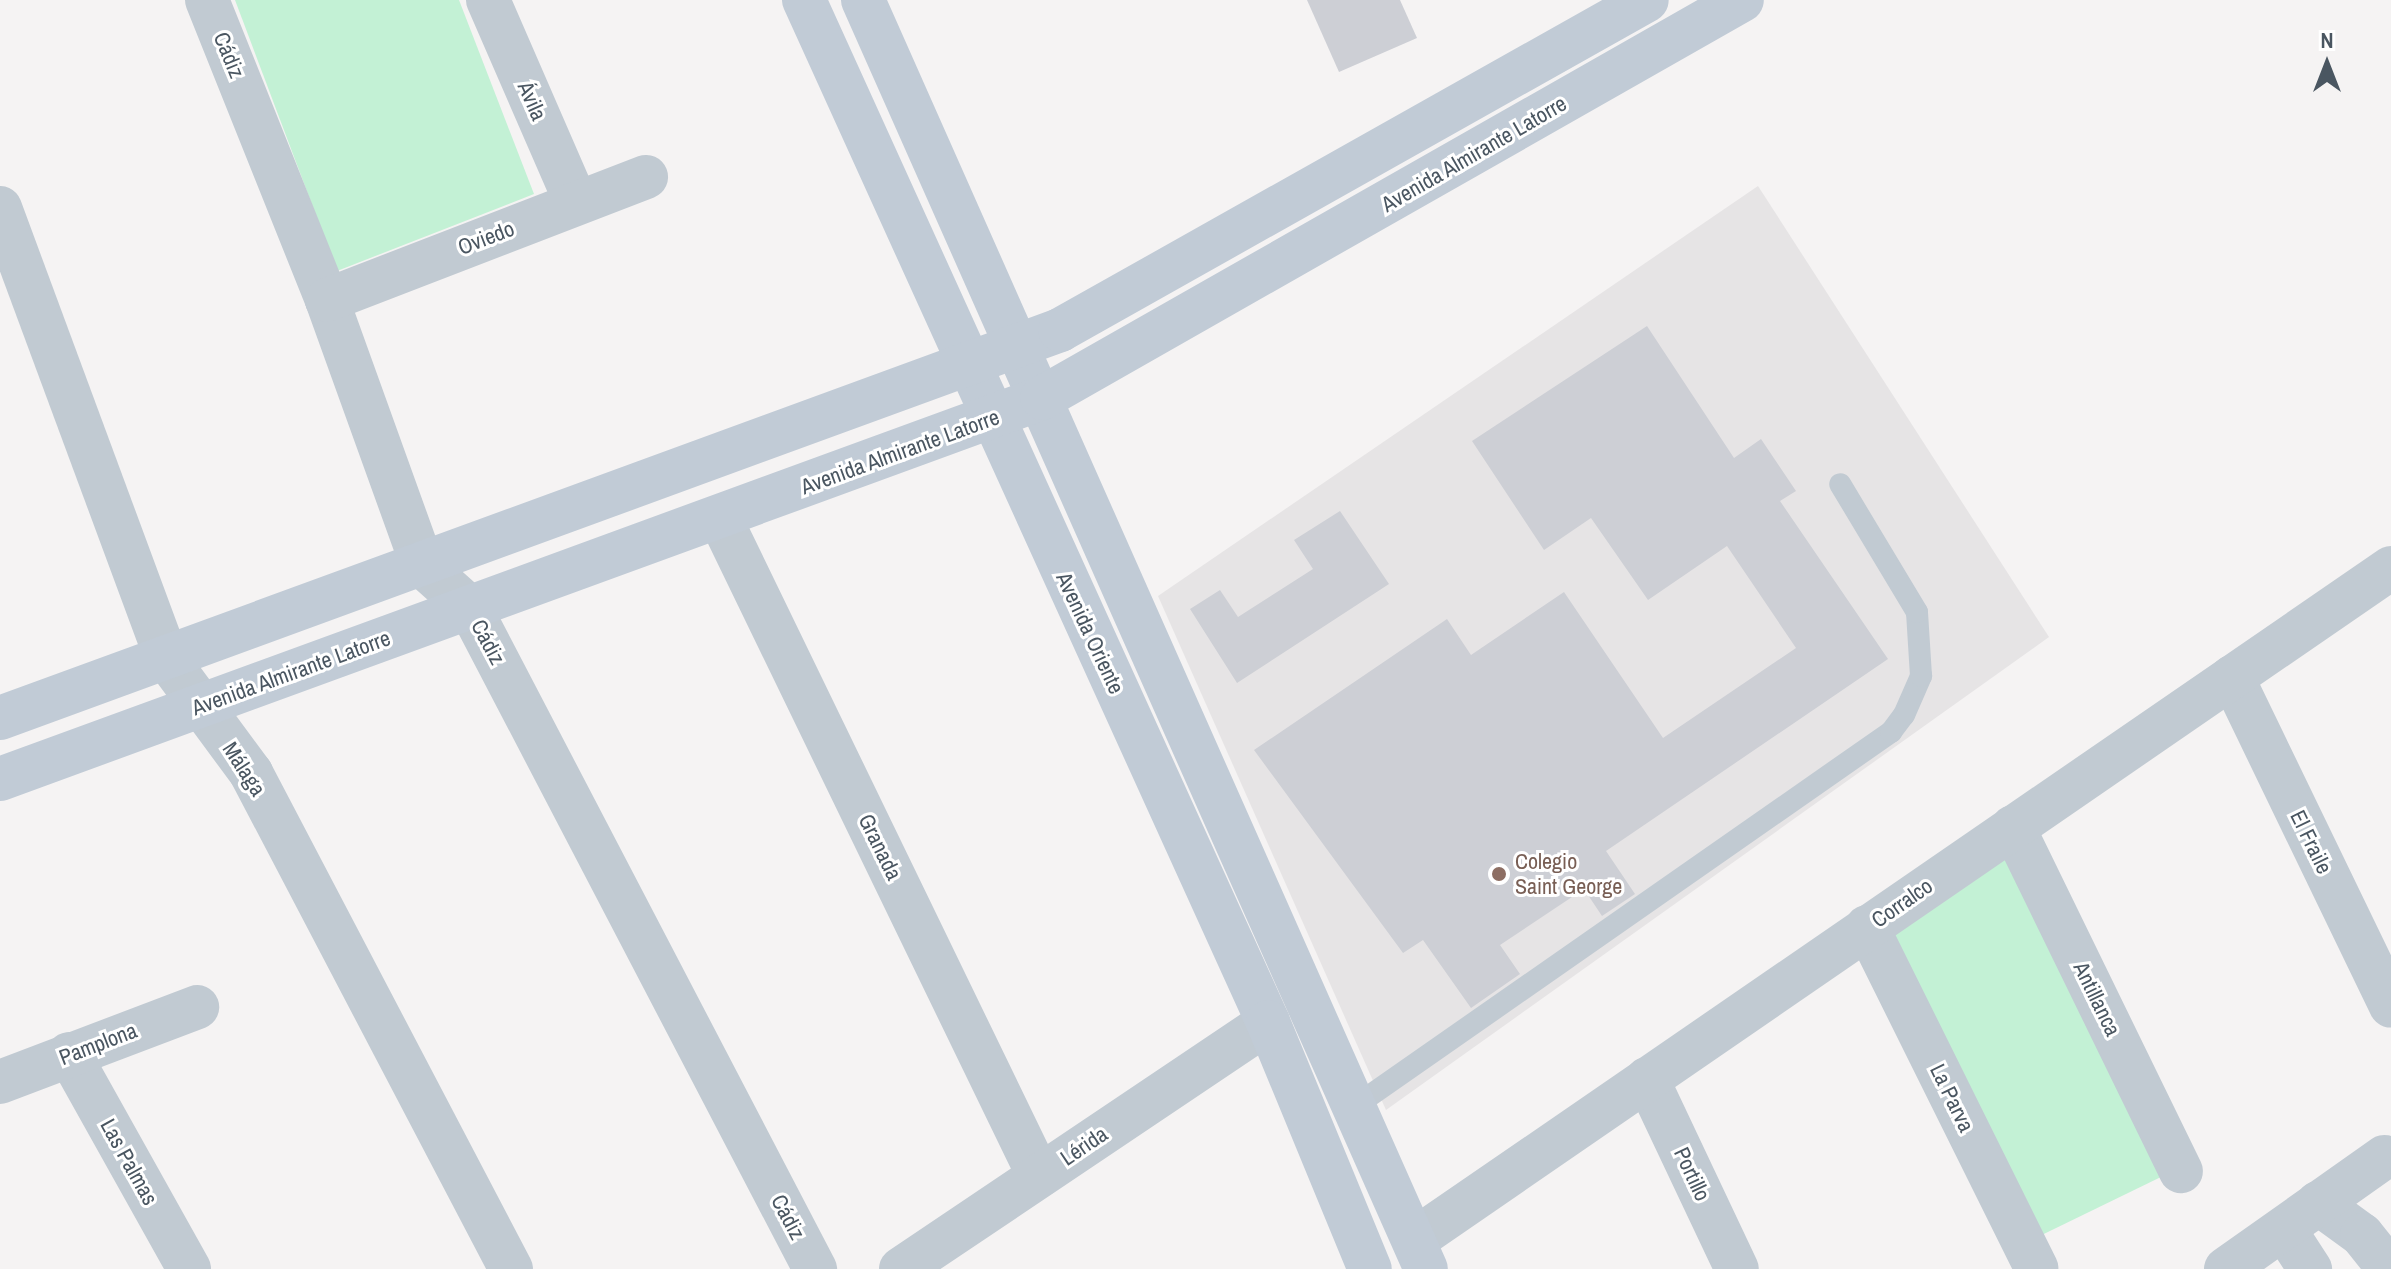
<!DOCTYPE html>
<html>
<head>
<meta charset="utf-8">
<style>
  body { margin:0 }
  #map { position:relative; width:2391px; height:1269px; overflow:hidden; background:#f5f3f3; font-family:"Archivo Narrow",sans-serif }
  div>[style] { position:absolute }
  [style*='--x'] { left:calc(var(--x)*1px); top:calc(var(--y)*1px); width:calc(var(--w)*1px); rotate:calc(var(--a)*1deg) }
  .education>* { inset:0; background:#e6e4e5 }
  .green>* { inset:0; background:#c3f1d5; transform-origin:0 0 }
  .building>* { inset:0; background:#cdcfd5 }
  .lane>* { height:22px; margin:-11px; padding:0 11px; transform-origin:11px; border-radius:11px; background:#c1cad2 }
  .street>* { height:44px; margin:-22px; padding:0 22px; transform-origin:22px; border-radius:22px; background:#c1cad2 }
  .secondary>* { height:44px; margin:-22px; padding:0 22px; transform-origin:22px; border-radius:22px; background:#c1cbd6 }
  .dots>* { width:22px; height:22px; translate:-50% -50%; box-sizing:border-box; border:4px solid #fff; border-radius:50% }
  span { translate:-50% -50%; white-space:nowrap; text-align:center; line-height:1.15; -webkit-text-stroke:6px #fff; paint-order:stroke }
  .street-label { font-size:22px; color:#4a5661 }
  .education-label { font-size:22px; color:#785e54 }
  .left { translate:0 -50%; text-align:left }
  .north { position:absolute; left:2287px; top:24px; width:80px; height:80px; -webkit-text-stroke:6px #fff; paint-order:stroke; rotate:0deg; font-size:22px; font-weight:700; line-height:32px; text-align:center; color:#4a5661 }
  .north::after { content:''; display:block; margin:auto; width:28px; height:36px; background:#4a5661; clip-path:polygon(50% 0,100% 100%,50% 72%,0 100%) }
</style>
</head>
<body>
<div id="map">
  <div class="education">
    <i style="clip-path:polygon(1758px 186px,2049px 637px,1386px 1110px,1158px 596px)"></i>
  </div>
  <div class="green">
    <i style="clip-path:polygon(235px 0,459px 0,534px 194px,337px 271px)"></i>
    <i style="left:2007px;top:847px;width:364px;height:150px;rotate:64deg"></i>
  </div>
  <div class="building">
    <i style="clip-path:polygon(1307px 0,1400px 0,1417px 38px,1339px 72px)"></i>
    <i style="clip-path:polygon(1647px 326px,1734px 458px,1761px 439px,1796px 491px,1780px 501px,1888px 659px,1606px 851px,1635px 894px,1602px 916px,1584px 889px,1500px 945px,1520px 974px,1471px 1008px,1423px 940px,1403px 953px,1254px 750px,1447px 619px,1471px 655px,1564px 592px,1663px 738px,1796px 648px,1727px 546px,1648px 600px,1591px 518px,1544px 550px,1472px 441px)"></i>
    <i style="clip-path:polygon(1340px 511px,1389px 584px,1237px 683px,1190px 609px,1220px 590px,1238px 617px,1313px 569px,1294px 540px)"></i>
  </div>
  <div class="lane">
    <i style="--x:1355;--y:1106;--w:654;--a:-34.91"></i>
    <i style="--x:1891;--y:732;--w:21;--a:-53"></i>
    <i style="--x:1904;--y:715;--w:43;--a:-66.4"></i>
    <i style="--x:1921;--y:676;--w:64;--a:-93.6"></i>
    <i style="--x:1917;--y:612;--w:149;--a:-121"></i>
  </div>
  <div class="street">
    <i style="--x:207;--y:0;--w:323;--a:68.2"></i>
    <i style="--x:327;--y:300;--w:283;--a:70.2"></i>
    <i style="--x:423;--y:566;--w:63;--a:41.8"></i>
    <i style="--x:470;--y:608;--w:746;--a:62.44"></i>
    <i style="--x:488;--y:0;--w:220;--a:66.5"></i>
    <i style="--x:0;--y:208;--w:481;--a:69.7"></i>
    <i style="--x:167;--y:659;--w:142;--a:53.6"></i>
    <i style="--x:251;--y:773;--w:560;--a:62.34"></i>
    <i style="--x:327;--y:300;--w:342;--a:-21.1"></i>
    <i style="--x:720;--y:518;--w:731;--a:64.14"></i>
    <i style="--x:2232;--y:677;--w:365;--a:64.2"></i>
    <i style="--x:2013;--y:827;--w:383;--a:64"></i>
    <i style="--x:1867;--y:927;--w:381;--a:63.6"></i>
    <i style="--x:69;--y:1054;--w:246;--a:60.8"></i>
    <i style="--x:1647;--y:1079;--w:210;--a:64.7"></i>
    <i style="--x:0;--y:1082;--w:211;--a:-20.8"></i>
    <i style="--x:2318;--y:1203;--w:54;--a:36"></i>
    <i style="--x:2362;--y:1235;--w:43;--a:51.5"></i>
    <i style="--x:2284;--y:1229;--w:48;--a:57"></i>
    <i style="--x:1414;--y:1240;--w:1186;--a:-34.52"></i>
    <i style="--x:901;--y:1269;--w:442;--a:-33.9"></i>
    <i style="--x:2226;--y:1269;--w:194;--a:-35.3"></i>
  </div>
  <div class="secondary">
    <i style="--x:804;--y:0;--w:1122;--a:65.58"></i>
    <i style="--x:1268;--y:1022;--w:267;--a:67.6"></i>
    <i style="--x:863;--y:0;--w:1388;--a:66.08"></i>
    <i style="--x:0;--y:718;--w:1129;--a:-20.1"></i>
    <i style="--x:1060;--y:330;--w:673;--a:-29.34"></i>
    <i style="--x:0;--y:779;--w:1109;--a:-20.08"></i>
    <i style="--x:1042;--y:398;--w:805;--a:-29.62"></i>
  </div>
  <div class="dots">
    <i style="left:1499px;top:874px;background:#8d6e63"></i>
  </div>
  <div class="street-label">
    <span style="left:229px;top:55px;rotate:68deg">Cádiz</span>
    <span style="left:532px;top:101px;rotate:66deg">Ávila</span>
    <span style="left:1474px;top:154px;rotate:-30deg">Avenida Almirante Latorre</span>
    <span style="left:486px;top:238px;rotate:-21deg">Oviedo</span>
    <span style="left:900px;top:452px;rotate:-20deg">Avenida Almirante Latorre</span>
    <span style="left:1090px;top:633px;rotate:65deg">Avenida Oriente</span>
    <span style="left:488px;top:642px;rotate:62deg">Cádiz</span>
    <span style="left:291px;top:673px;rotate:-20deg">Avenida Almirante Latorre</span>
    <span style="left:244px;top:769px;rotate:57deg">Málaga</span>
    <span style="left:2311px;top:842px;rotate:64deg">El Fraile</span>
    <span style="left:880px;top:847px;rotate:64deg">Granada</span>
    <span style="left:1902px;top:903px;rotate:-35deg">Corralco</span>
    <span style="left:2097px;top:999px;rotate:64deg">Antillanca</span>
    <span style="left:98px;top:1044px;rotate:-21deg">Pamplona</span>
    <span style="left:1952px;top:1098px;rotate:64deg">La Parva</span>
    <span style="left:1084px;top:1146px;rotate:-34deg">Lérida</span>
    <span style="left:129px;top:1162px;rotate:61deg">Las Palmas</span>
    <span style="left:1692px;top:1174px;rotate:65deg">Portillo</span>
    <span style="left:788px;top:1217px;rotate:62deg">Cádiz</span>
  </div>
  <div class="education-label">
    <span class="left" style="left:1515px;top:874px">Colegio<br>Saint George</span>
  </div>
  <div class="north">N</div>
</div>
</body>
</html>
